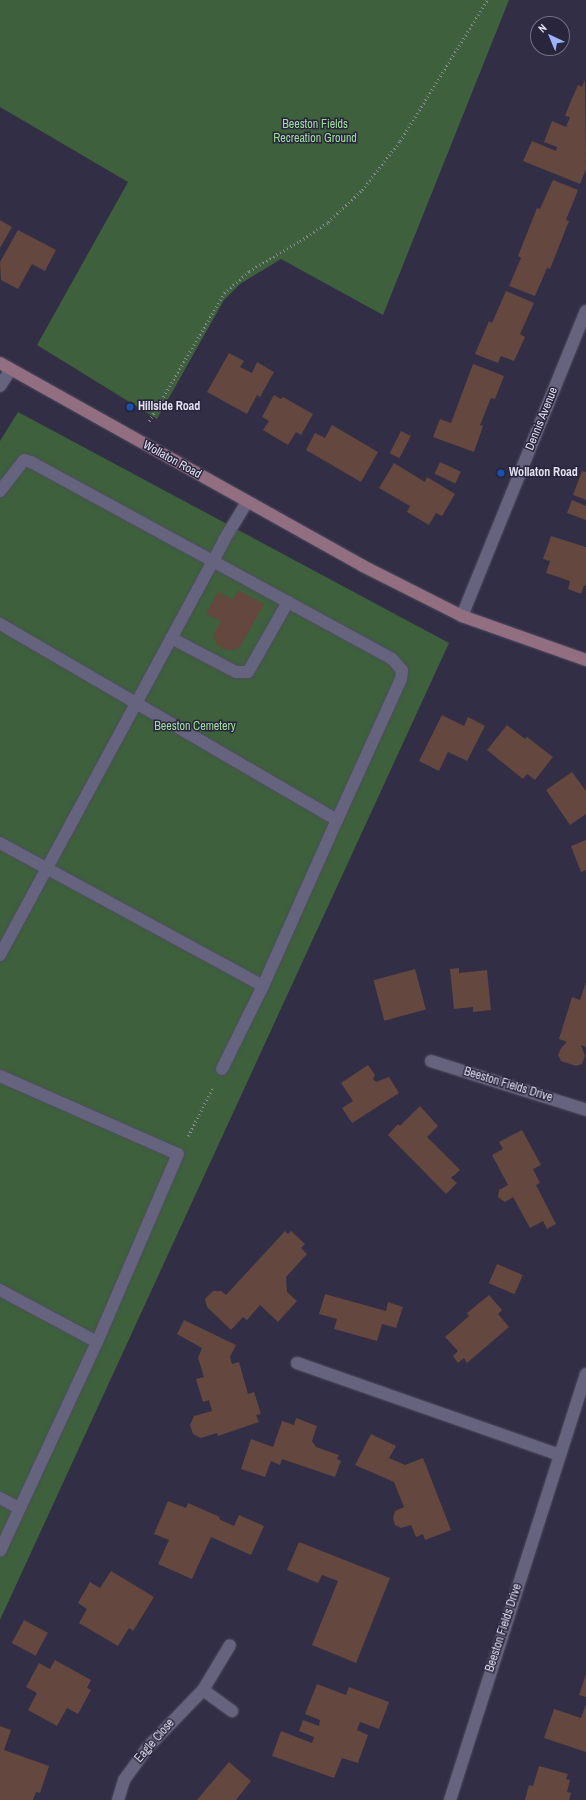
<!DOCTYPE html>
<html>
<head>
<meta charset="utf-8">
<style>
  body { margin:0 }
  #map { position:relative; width:586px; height:1800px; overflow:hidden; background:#322e46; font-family:"Archivo Narrow",sans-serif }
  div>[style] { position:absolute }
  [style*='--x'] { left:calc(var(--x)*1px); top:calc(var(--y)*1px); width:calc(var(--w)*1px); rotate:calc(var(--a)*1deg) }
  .green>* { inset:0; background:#3e603d }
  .building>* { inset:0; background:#64473e; transform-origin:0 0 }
  .path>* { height:2.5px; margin-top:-1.25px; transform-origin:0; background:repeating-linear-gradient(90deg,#8b889c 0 1px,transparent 0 4px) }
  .roads { filter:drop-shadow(0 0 1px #4f4b5f) drop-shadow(0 0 1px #4f4b5f) }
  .lane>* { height:12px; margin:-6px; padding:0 6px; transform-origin:6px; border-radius:6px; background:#66637e }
  .street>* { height:12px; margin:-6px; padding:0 6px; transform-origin:6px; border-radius:6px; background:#66637e }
  .secondary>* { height:12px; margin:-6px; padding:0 6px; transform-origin:6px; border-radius:6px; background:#926f80 }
  .dots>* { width:11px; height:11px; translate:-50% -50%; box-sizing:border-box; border:2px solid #28253c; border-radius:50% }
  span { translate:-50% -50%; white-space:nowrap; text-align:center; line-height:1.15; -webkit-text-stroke:3px #28253c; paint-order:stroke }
  .park-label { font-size:12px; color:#a1df9e }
  .poi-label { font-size:12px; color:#e4e2f2; font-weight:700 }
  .left { translate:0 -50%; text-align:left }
  .street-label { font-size:12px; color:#e4e2f2 }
  .north { position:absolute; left:530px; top:16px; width:40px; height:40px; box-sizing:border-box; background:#28253c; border:1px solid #737185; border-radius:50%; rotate:316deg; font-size:11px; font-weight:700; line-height:16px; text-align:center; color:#e4e2f2 }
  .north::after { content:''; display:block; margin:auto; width:14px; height:18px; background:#9cb4fd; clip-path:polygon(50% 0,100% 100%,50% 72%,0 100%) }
</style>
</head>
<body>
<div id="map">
  <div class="green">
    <i style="clip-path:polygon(0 0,509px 0,383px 315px,281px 259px,240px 284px,224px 300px,157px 419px,37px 345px,128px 182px,0 107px)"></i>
    <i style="clip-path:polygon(18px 412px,449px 643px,0 1620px,0 441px)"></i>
  </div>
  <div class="building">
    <i style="clip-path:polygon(585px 80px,586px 169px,580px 184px,523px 161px,532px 141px,556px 151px,557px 147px,544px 142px,552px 121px,566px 127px,570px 117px,565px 116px,571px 101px,578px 85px,582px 87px)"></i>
    <i style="clip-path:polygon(553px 180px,578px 190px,566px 220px,569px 221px,550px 269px,547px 268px,535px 296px,509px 286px,521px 258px,518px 256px,537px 208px,540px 209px)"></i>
    <i style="clip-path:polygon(0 220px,12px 227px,0 248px)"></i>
    <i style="clip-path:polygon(18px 230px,56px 250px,45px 271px,32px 264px,18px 289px,1px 280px,0 262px)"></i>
    <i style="clip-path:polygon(506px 291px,534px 303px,520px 334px,525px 337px,514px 361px,501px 356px,498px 363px,475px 354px,489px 321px,492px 323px)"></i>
    <i style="clip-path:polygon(229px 353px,244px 361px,240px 367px,252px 373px,257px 362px,274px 372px,260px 397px,257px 395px,247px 414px,207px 392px)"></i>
    <i style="clip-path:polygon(473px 364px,504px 376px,495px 399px,491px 398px,480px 425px,483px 426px,474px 452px,433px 437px,440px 419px,451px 423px)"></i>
    <i style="clip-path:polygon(274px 395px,281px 399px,283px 397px,313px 414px,301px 435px,296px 432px,288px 445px,263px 430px,269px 421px,262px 417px)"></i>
    <i style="clip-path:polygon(332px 425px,378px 452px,361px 482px,306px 450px,315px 433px,325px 438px)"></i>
    <i style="left:401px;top:431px;width:11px;height:25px;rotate:27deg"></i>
    <i style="left:440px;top:462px;width:23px;height:13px;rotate:25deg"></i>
    <i style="clip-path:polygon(394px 463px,425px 482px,427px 477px,455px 494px,442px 516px,436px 513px,429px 525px,407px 512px,410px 506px,379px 488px)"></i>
    <i style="clip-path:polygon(582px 471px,586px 472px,586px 500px,573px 495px)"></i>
    <i style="clip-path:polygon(572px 500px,586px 506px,586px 520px,567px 513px)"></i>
    <i style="clip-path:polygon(551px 536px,586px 547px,586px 586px,584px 585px,581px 594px,568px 589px,570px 581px,546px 573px,550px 561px,543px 559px)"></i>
    <i style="clip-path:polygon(238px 590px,264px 604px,240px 647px,229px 651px,217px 645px,215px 640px,214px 633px,221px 621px,206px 614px,218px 592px,233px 600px)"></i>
    <i style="clip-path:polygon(442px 715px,464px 726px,468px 717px,485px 726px,467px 761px,448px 752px,439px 771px,419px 761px)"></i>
    <i style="clip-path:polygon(507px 725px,525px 739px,527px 737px,553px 757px,535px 780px,527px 774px,523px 779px,487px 750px)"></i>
    <i style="clip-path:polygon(572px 772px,586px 791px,586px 814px,570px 825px,546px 790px)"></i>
    <i style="clip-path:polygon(586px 840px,586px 870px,581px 872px,571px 846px)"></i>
    <i style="clip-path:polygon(459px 968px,459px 973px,487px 970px,491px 1010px,473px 1012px,473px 1007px,454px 1009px,450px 969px)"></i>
    <i style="left:415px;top:969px;width:42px;height:43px;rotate:75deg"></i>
    <i style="clip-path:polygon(586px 982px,586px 1047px,581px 1045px,585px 1056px,582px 1064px,576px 1066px,561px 1061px,558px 1055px,561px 1048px,567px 1042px,559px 1039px,572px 997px,580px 1000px)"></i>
    <i style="clip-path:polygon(368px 1065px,375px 1075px,373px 1079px,376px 1082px,389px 1077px,399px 1093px,352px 1123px,342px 1108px,353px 1101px,341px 1083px)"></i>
    <i style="clip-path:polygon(420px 1106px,438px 1126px,427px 1137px,460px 1170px,451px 1178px,457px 1183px,446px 1194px,388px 1135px,398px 1124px,400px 1126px)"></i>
    <i style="clip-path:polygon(522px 1130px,541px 1165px,533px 1169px,540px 1183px,536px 1185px,556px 1224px,547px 1229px,543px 1221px,530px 1228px,513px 1197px,505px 1202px,498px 1197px,499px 1190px,508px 1185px,492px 1155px,503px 1149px,499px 1142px)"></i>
    <i style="clip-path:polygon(285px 1231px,288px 1234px,291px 1231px,305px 1244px,301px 1248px,307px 1254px,286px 1277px,287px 1292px,297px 1301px,278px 1322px,260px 1305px,247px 1320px,243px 1317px,231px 1330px,207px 1307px,205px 1299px,213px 1291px,221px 1291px,226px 1295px)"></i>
    <i style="left:497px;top:1264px;width:28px;height:21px;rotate:23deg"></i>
    <i style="clip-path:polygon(325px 1294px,386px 1311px,388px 1302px,403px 1307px,396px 1328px,382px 1324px,377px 1341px,334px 1329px,337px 1319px,319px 1314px)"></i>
    <i style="clip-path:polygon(489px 1295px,502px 1310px,498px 1314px,509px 1327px,467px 1363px,464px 1358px,458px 1363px,453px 1356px,458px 1351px,445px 1337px,469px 1316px,467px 1313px)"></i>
    <i style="clip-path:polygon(184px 1320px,236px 1345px,230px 1357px,232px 1364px,239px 1362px,248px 1394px,254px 1392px,261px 1414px,256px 1415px,259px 1422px,218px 1436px,217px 1433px,201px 1438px,193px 1434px,190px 1425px,194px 1416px,212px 1411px,209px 1400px,203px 1402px,196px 1379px,204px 1377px,198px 1358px,202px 1348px,177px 1334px)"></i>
    <i style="clip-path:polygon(296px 1418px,317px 1426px,312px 1441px,316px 1447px,339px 1455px,337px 1459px,341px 1461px,335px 1477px,282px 1459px,280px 1465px,271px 1461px,265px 1477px,241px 1469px,251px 1439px,273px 1447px,282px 1421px,294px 1425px)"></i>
    <i style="clip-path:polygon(371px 1434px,396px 1446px,389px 1458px,405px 1465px,423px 1458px,451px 1530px,425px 1540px,423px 1534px,416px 1537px,411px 1525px,401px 1528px,395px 1525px,393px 1518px,395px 1511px,404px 1507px,394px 1482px,355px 1465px)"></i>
    <i style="clip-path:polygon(168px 1501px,186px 1508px,188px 1503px,220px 1517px,219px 1519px,234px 1526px,239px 1515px,264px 1526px,251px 1555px,211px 1537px,192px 1579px,158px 1564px,169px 1540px,154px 1534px)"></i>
    <i style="clip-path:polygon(299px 1542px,390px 1578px,356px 1663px,312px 1645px,338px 1581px,322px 1575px,318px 1583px,287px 1570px)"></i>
    <i style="clip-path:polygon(111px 1571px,154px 1597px,133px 1631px,129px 1628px,118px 1646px,79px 1623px,87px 1609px,78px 1603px,90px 1582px,100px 1588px)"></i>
    <i style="left:24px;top:1620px;width:27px;height:26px;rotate:28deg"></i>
    <i style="clip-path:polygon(55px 1660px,91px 1680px,87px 1688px,91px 1690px,78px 1714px,67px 1708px,57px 1726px,28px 1710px,37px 1693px,26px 1687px,39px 1663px,50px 1669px)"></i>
    <i style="clip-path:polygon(586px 1674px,586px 1697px,579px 1695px)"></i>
    <i style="clip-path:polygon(317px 1684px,346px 1695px,349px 1687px,389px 1702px,379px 1729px,360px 1722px,357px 1730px,368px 1735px,358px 1763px,342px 1758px,334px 1778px,272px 1756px,281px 1731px,312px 1743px,314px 1737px,299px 1731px,303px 1720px,319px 1726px,320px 1720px,305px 1714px)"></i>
    <i style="clip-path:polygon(586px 1704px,586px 1752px,544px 1738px,554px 1709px,581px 1718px)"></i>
    <i style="clip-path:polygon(0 1726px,11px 1730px,4px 1750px,49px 1766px,40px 1793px,36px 1792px,33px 1800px,0 1800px)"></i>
    <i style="clip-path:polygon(229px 1762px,251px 1781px,236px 1800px,197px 1800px)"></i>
    <i style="clip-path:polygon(539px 1766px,568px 1774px,566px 1779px,570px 1780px,567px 1792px,571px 1793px,569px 1800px,525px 1800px,529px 1785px,533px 1786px)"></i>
  </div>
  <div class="path">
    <i style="--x:149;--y:421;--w:148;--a:-59.6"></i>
    <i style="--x:224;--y:293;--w:33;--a:-41"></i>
    <i style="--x:249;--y:271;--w:59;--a:-30.5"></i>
    <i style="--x:300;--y:241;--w:34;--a:-34"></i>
    <i style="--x:328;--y:222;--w:47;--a:-43.3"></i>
    <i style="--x:362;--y:190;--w:62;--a:-52.2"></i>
    <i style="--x:400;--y:141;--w:166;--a:-58.3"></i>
    <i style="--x:188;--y:1136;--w:55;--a:-63"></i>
  </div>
  <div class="roads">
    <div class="lane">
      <i style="--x:0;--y:491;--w:39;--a:-52"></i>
      <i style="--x:24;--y:460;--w:7;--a:16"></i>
      <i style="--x:31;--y:462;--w:411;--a:28.6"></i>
      <i style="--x:392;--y:659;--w:15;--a:48"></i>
      <i style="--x:402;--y:670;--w:9;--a:96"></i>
      <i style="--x:401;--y:679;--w:155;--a:114.4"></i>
      <i style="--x:337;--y:820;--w:390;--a:-149.8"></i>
      <i style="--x:171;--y:638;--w:73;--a:27.6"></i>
      <i style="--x:236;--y:672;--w:12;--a:0"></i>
      <i style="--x:248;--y:672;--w:81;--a:-60.3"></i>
      <i style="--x:0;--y:843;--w:299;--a:28.5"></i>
      <i style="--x:0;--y:955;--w:472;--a:-61.6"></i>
      <i style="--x:224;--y:540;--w:44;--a:-58.8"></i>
      <i style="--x:222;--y:1069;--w:93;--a:-63.7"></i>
      <i style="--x:263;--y:986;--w:182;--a:-66"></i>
      <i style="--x:0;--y:1076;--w:194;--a:23.7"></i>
      <i style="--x:178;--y:1154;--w:205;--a:113.3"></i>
      <i style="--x:97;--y:1342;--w:230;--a:114.9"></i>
      <i style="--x:0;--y:1290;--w:110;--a:28.2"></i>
      <i style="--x:0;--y:1498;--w:21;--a:28"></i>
    </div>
    <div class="street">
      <i style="--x:0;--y:386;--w:20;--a:-57"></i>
      <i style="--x:462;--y:616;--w:329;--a:-67.9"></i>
      <i style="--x:431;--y:1061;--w:163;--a:17.5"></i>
      <i style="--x:297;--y:1363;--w:278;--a:19.3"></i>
      <i style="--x:203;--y:1690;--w:36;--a:36"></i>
      <i style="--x:118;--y:1800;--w:21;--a:-73"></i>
      <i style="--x:124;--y:1780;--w:39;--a:-54"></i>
      <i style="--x:147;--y:1748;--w:81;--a:-46"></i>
      <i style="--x:203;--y:1690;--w:52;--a:-59"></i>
      <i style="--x:450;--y:1800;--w:447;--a:-72.3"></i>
    </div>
    <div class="secondary">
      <i style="--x:0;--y:363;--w:416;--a:29.2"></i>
      <i style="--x:363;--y:566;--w:111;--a:26.8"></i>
      <i style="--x:462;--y:616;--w:132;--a:19.5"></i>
    </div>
  </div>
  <div class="dots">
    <i style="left:130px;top:407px;background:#1a4fb4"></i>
    <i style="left:501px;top:473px;background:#1a4fb4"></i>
  </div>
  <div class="park-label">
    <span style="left:315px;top:132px">Beeston Fields<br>Recreation Ground</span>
    <span style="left:195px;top:727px">Beeston Cemetery</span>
  </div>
  <div class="poi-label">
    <span class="left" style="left:138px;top:407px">Hillside Road</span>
    <span class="left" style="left:509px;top:473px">Wollaton Road</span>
  </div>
  <div class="street-label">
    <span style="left:542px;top:419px;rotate:-68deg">Dennis Avenue</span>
    <span style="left:172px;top:460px;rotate:29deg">Wollaton Road</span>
    <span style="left:508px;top:1085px;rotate:17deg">Beeston Fields Drive</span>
    <span style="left:504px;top:1628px;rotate:-72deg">Beeston Fields Drive</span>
    <span style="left:155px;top:1741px;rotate:-49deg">Eagle Close</span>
  </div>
  <div class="north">N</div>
</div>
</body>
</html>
